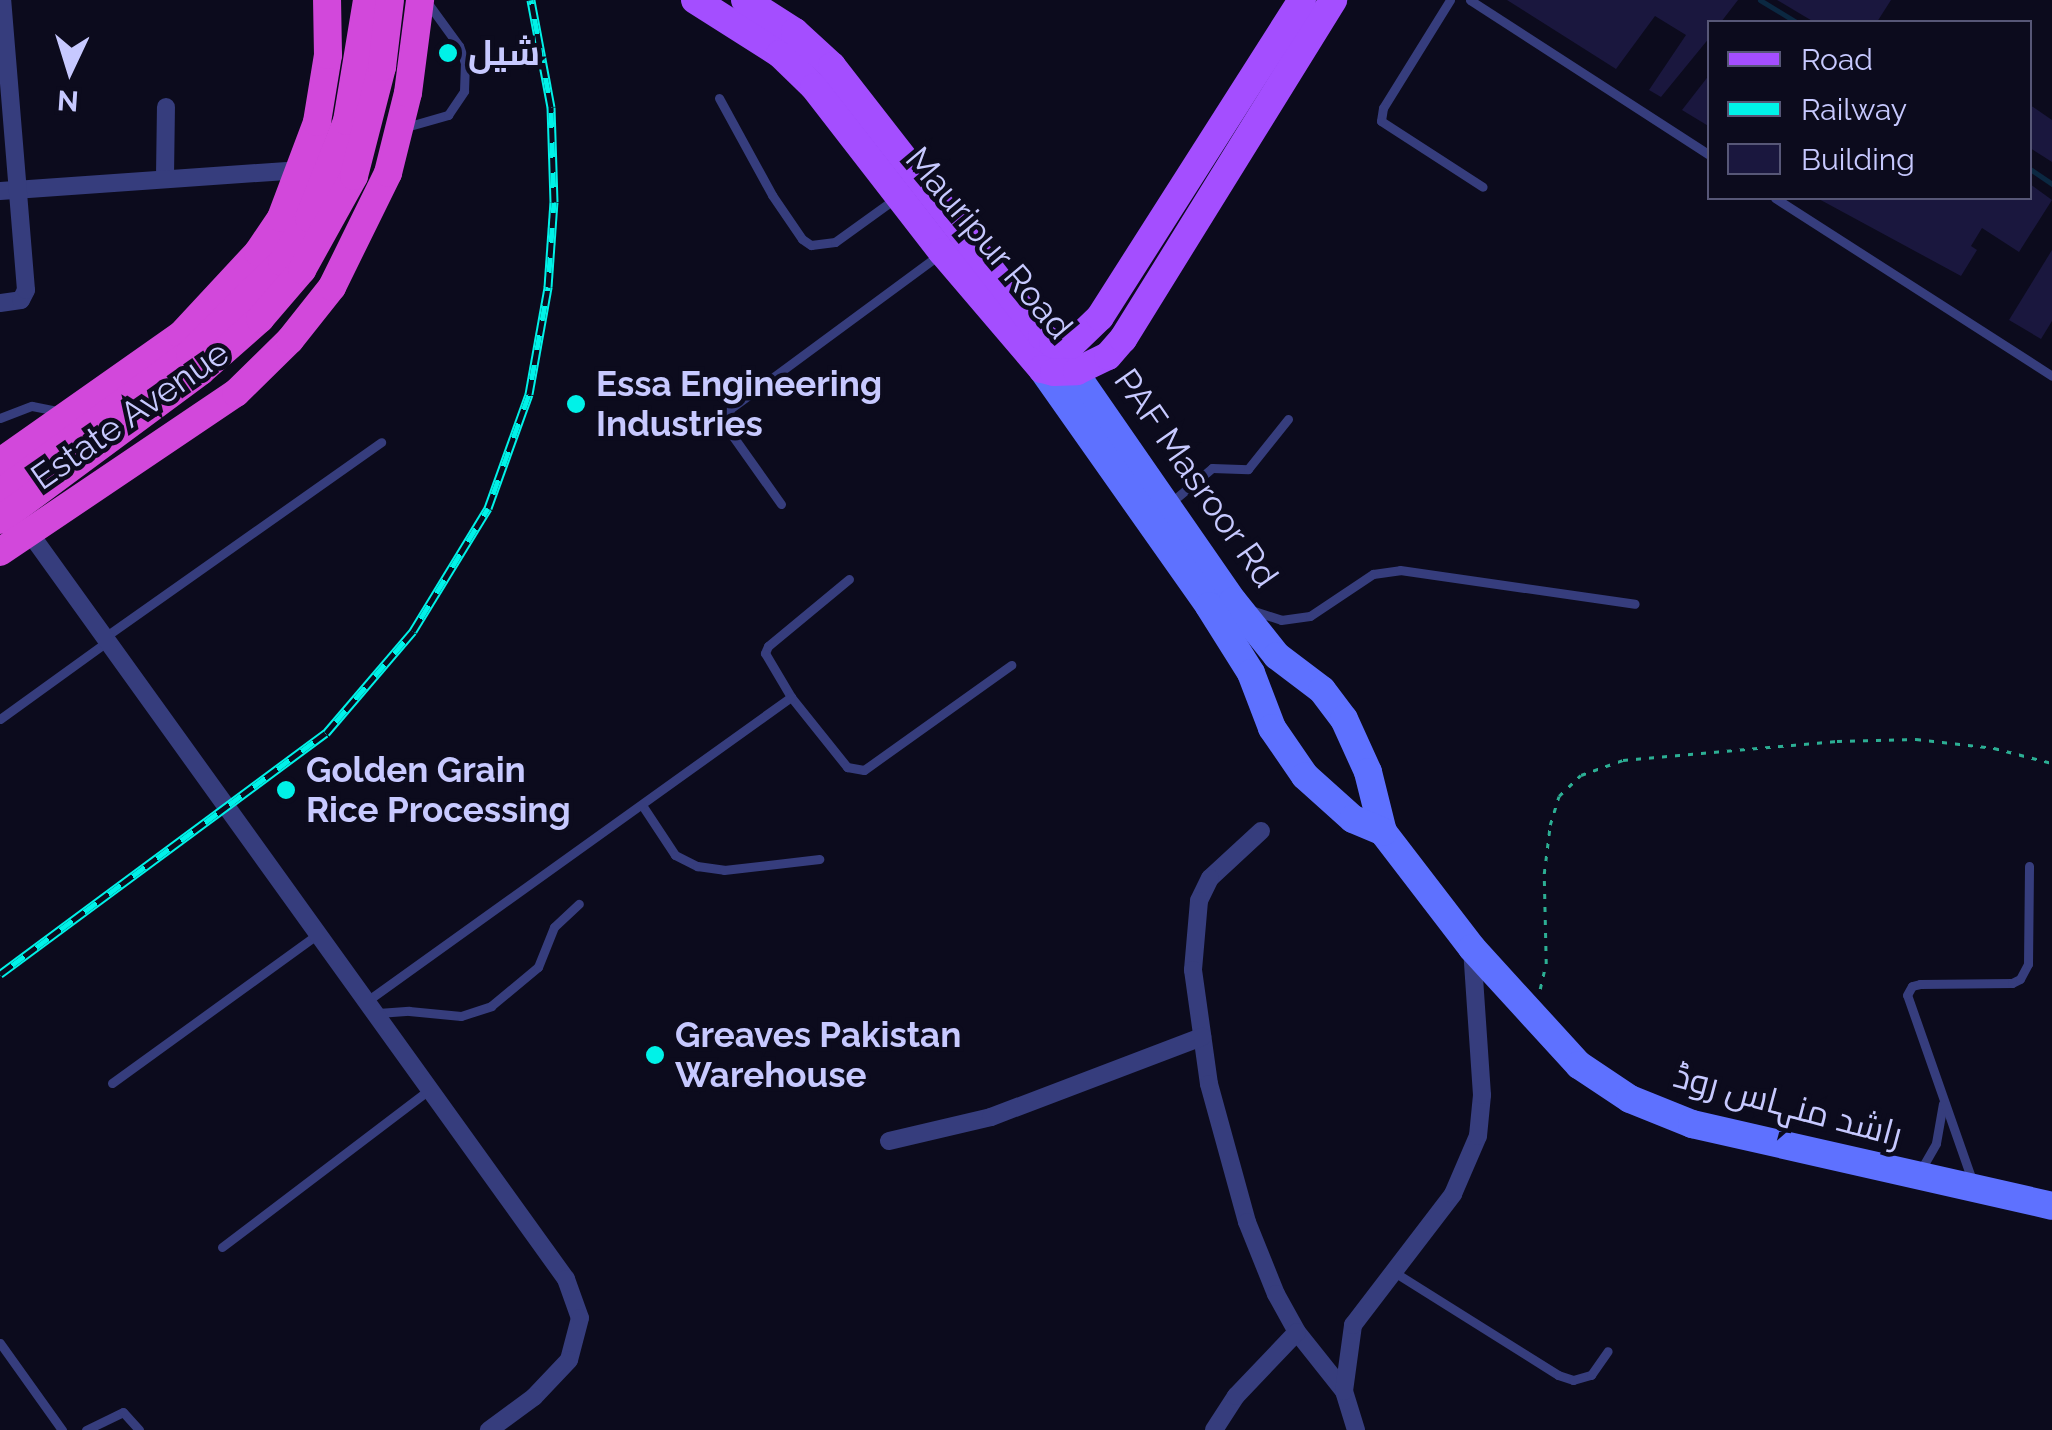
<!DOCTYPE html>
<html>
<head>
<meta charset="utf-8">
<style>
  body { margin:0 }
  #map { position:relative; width:2052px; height:1430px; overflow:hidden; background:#0c0b1d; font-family:Raleway,Cairo,sans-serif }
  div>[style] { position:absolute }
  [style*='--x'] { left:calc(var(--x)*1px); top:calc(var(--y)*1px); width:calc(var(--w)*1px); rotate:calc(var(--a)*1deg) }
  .stream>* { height:5px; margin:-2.5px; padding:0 2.5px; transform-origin:2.5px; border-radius:2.5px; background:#0b2841 }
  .building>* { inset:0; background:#1a173e }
  .path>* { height:2.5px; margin-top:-1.25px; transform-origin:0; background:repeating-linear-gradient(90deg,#2caf94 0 5px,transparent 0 13px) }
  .service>* { height:9px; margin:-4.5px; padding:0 4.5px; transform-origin:4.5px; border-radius:4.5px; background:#363d7d }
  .minor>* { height:18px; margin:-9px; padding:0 9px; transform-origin:9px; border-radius:9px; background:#363d7d }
  .secondary>* { height:28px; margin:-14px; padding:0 14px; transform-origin:14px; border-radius:14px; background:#5e71ff }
  .primary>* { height:28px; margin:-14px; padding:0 14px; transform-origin:14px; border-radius:14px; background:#a44eff }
  .trunk>* { height:28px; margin:-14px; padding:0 14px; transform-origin:14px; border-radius:14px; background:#d248db }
  .rail>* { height:9px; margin-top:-4.5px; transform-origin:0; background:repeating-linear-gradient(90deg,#0c0b1d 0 15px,#00f2e8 0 30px); box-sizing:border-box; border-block:2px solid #00f2e8 }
  .dots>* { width:28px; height:28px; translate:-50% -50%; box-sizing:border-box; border:5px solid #0c0b1d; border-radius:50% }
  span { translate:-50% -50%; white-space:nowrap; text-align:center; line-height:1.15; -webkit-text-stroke:9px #0c0b1d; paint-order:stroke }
  .poi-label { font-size:35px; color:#c7c9ff; font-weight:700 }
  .left { translate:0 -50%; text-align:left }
  .street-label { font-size:35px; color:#c7c9ff }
  .legend { position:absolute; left:1707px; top:20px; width:325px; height:180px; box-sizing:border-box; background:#0c0b1d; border:2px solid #575777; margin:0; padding:12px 18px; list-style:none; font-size:30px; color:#c7c9ff }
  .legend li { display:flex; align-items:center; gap:20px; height:50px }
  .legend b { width:50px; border:2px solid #575777 }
  .north { position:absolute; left:20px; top:20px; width:100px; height:100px; -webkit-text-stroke:8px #0c0b1d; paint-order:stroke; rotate:184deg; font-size:28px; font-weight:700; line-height:40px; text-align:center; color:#c7c9ff }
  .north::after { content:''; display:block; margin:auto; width:35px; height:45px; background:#c7c9ff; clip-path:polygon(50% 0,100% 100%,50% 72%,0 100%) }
</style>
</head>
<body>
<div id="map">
  <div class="stream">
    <i style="--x:1760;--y:0;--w:42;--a:31.4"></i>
    <i style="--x:2030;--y:169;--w:27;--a:34"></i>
  </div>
  <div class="building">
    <i style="clip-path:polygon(1507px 0,1738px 0,1721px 22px,1710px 22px,1710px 37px,1661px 97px,1649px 90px,1686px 35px,1655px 16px,1616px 69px)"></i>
    <i style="clip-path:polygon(1777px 0,1891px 0,1877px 22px,1814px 22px)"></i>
    <i style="clip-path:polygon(1710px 74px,1710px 127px,1682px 110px)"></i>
    <i style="clip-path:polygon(2030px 105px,2052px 120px,2052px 162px,2030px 148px)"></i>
    <i style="clip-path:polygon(2030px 184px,2052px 200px,2019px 252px,1982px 228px,1971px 246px,1977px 250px,1961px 276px,1817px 198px,2030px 198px)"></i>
    <i style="clip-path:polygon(2052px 250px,2052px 321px,2041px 339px,2009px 320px)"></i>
  </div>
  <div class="path">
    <i style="--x:1540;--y:989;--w:26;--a:-77"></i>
    <i style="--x:1546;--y:964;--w:90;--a:-91.3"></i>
    <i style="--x:1544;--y:874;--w:49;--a:-83"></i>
    <i style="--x:1550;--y:825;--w:30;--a:-73"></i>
    <i style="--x:1559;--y:796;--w:30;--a:-44"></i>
    <i style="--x:1581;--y:775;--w:45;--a:-19.7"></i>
    <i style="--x:1623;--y:760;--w:215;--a:-5.1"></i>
    <i style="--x:1837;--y:741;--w:79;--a:-1.5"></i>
    <i style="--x:1916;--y:739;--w:79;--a:6.6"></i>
    <i style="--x:1994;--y:748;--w:60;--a:14.5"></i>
  </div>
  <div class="service">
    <i style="--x:1450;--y:0;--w:127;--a:121.8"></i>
    <i style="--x:1383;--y:108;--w:13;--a:99"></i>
    <i style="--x:1381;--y:121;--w:121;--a:32.9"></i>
    <i style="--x:1470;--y:0;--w:286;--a:32.9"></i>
    <i style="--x:719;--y:98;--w:111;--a:61.3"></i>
    <i style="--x:772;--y:195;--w:53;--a:55.7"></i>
    <i style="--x:802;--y:239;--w:11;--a:34"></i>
    <i style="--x:811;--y:245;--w:24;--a:-7"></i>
    <i style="--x:835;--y:242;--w:75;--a:-35.8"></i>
    <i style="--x:406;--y:127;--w:44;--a:-15.9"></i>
    <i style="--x:448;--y:115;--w:29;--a:-56"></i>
    <i style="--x:464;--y:91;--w:28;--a:-88"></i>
    <i style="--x:465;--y:63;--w:18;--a:-109"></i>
    <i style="--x:459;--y:46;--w:54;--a:-126"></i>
    <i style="--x:1775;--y:198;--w:329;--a:32.7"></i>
    <i style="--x:0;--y:418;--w:34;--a:-21"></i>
    <i style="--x:32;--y:406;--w:33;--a:11"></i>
    <i style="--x:781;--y:504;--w:93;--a:-125.4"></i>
    <i style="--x:727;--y:428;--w:19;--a:-81"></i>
    <i style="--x:730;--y:409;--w:261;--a:-36.4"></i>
    <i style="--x:1169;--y:504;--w:56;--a:-39.9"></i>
    <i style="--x:1212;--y:468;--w:36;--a:2"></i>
    <i style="--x:1248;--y:469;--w:64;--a:-51.3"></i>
    <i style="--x:849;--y:579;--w:105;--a:140.4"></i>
    <i style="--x:768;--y:646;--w:8;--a:113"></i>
    <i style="--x:765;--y:653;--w:51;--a:59.4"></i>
    <i style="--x:791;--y:697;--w:90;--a:51.3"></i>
    <i style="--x:847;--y:767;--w:17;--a:10"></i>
    <i style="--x:864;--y:770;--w:181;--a:-35.5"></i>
    <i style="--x:1254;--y:611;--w:28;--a:18"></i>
    <i style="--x:1281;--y:620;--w:29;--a:-8"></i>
    <i style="--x:1310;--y:616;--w:76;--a:-33.7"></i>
    <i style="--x:1373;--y:574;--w:27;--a:-8"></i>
    <i style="--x:1400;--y:570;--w:237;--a:8.2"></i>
    <i style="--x:105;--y:637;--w:338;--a:-35.2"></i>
    <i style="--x:0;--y:719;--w:133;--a:-35.8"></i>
    <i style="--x:642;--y:805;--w:60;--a:56.6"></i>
    <i style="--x:675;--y:855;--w:25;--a:27"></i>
    <i style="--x:697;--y:866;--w:27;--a:8"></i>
    <i style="--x:724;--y:870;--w:96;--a:-6.6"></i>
    <i style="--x:367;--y:1001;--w:522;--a:-35.64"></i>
    <i style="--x:378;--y:1013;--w:31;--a:-4"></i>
    <i style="--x:409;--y:1011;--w:52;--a:5.5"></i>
    <i style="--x:461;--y:1016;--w:32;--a:-18"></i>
    <i style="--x:491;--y:1006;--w:61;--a:-39.7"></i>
    <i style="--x:538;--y:967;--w:43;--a:-68.2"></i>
    <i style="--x:554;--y:927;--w:34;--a:-43"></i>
    <i style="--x:112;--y:1083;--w:254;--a:-35.9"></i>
    <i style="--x:1919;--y:1173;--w:34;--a:-60"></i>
    <i style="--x:1936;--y:1143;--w:40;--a:-80"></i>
    <i style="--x:1973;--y:1183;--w:199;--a:-109.3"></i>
    <i style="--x:1907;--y:995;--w:10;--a:-61"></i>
    <i style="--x:1912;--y:986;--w:8;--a:-14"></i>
    <i style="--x:1920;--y:984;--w:92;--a:-0.6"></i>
    <i style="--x:2012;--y:983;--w:9;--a:-27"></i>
    <i style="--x:2020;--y:979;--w:17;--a:-62"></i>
    <i style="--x:2028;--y:964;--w:98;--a:-89.4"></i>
    <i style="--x:222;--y:1247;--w:261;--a:-37.2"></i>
    <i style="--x:1394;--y:1272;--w:194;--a:32.1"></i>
    <i style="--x:1558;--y:1375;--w:16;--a:18"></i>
    <i style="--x:1573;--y:1380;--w:19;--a:-16"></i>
    <i style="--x:1591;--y:1375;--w:29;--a:-55"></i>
    <i style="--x:0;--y:1343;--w:107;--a:54.5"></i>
    <i style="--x:86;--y:1430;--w:41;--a:-25.9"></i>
    <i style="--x:123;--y:1412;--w:24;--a:48"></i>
  </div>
  <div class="minor">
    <i style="--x:165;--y:176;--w:69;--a:-89.2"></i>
    <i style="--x:0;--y:191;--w:302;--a:-4"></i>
    <i style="--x:0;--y:303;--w:21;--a:-8"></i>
    <i style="--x:21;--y:300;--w:11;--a:-63"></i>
    <i style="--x:26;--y:290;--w:291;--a:-94.7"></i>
    <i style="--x:29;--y:532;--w:920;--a:54.29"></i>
    <i style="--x:566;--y:1279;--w:41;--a:70.3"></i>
    <i style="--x:580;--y:1318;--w:43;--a:104.7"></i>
    <i style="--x:569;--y:1360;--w:51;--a:133.4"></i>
    <i style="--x:534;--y:1397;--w:56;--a:143.7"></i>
    <i style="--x:1261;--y:831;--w:69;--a:137.3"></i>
    <i style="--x:1210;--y:878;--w:25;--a:116"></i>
    <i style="--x:1199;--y:901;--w:69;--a:95"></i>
    <i style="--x:1193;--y:970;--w:115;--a:82"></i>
    <i style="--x:1209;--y:1084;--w:143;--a:74.6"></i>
    <i style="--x:1247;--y:1222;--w:78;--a:68.1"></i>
    <i style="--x:1276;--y:1294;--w:43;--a:61.1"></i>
    <i style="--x:1297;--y:1332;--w:75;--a:51.5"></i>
    <i style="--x:889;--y:1141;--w:105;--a:-13.2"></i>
    <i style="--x:991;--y:1117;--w:226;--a:-20.8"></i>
    <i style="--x:1214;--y:1430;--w:40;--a:-57.1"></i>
    <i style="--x:1236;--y:1396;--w:88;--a:-46.4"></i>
    <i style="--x:1356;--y:1430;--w:41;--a:-107.1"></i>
    <i style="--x:1344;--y:1391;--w:67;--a:-82.2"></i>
    <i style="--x:1353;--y:1325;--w:165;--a:-52.6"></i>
    <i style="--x:1453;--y:1194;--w:63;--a:-66.7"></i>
    <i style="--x:1478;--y:1136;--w:41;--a:-84.4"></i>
    <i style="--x:1482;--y:1095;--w:146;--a:-93.9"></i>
  </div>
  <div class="secondary">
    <i style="--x:1061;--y:353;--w:302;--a:55.3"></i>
    <i style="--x:1233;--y:601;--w:70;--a:51.3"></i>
    <i style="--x:1277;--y:656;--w:56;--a:37.1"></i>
    <i style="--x:1322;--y:690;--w:36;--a:53"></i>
    <i style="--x:1344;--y:719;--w:58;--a:65.6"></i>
    <i style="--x:1368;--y:772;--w:62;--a:76"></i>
    <i style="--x:1383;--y:832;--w:146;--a:52.5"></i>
    <i style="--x:1472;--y:948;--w:159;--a:47.6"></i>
    <i style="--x:1579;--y:1065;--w:61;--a:33.7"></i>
    <i style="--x:1630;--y:1099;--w:67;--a:22"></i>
    <i style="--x:1692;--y:1124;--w:369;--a:12.8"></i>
    <i style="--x:1042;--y:369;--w:290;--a:54.8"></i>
    <i style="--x:1209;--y:606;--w:79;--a:57.9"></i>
    <i style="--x:1251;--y:673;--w:59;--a:69.1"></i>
    <i style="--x:1272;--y:728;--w:58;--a:55.5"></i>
    <i style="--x:1305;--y:776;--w:64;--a:41.9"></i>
    <i style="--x:1353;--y:819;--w:33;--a:23"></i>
  </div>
  <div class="primary">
    <i style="--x:695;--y:0;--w:101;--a:32.4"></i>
    <i style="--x:780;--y:54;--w:47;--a:44.1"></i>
    <i style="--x:814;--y:87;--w:209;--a:52.2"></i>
    <i style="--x:942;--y:252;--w:154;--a:49.5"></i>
    <i style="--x:1042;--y:369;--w:12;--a:14"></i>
    <i style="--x:1054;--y:372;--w:23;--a:-2"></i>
    <i style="--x:1077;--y:371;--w:34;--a:-26"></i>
    <i style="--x:1108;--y:356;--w:23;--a:-49"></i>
    <i style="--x:1123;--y:339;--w:399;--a:-58.2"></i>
    <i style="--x:745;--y:0;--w:59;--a:32.6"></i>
    <i style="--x:795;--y:32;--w:50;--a:42.6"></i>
    <i style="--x:832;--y:66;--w:342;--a:52.1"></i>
    <i style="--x:1042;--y:336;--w:14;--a:36"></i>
    <i style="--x:1053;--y:344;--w:18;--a:3"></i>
    <i style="--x:1071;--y:345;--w:40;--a:-44"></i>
    <i style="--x:1100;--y:317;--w:376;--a:-57.5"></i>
  </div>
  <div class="trunk">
    <i style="--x:0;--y:462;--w:221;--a:-35.1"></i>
    <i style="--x:181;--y:335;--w:113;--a:-47.1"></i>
    <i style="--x:258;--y:252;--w:41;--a:-55.9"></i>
    <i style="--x:281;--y:218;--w:103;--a:-69.4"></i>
    <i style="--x:317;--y:122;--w:68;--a:-80.7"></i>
    <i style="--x:328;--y:55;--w:55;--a:-91"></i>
    <i style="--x:0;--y:493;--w:236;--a:-36.4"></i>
    <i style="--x:190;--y:353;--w:129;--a:-44.7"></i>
    <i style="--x:282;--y:262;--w:52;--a:-58.5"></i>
    <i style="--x:309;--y:218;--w:104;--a:-68.6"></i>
    <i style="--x:347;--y:121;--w:123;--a:-80.6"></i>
    <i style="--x:0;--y:520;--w:250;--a:-36.5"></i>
    <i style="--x:201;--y:371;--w:79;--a:-41.4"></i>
    <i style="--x:260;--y:319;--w:65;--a:-49.4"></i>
    <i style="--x:302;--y:270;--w:107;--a:-61"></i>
    <i style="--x:354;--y:176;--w:113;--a:-75.6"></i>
    <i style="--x:382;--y:67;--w:67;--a:-83.2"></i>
    <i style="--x:0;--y:552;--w:285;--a:-34"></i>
    <i style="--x:236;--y:393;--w:76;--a:-44.5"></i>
    <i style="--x:290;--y:340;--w:68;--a:-51.6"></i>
    <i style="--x:332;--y:287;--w:127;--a:-63.8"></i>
    <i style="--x:388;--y:173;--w:82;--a:-76"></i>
    <i style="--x:408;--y:93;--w:94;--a:-82.6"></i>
  </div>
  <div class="rail">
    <i style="--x:0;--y:974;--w:405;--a:-36.5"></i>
    <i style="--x:326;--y:733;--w:134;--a:-49.5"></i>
    <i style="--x:413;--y:631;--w:144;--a:-58.6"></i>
    <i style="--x:488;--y:508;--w:121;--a:-70.2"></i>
    <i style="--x:529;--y:394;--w:109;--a:-79.9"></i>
    <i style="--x:548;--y:287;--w:85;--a:-86"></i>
    <i style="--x:554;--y:202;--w:95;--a:-91.8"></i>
    <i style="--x:551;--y:107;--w:109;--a:-100.6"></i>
  </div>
  <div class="dots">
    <i style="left:448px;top:53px;background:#00f2e8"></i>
    <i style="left:576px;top:404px;background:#00f2e8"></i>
    <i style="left:286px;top:790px;background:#00f2e8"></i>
    <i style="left:655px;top:1055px;background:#00f2e8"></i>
  </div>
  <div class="poi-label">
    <span class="left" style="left:468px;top:53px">شیل</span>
    <span class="left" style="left:596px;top:404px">Essa Engineering<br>Industries</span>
    <span class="left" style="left:306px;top:790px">Golden Grain<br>Rice Processing</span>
    <span class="left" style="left:675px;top:1055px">Greaves Pakistan<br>Warehouse</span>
  </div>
  <div class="street-label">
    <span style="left:989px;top:243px;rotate:50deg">Mauripur Road</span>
    <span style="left:130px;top:415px;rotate:-35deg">Estate Avenue</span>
    <span style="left:1196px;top:478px;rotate:55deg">PAF Masroor Rd</span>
    <span style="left:1788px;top:1105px;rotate:15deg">راشد منہاس روڈ</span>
  </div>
  <ul class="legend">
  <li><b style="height:12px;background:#a44eff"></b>Road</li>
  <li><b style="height:12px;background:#00f2e8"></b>Railway</li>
  <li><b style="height:28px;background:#1a173e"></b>Building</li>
  </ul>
  <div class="north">N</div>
</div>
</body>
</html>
